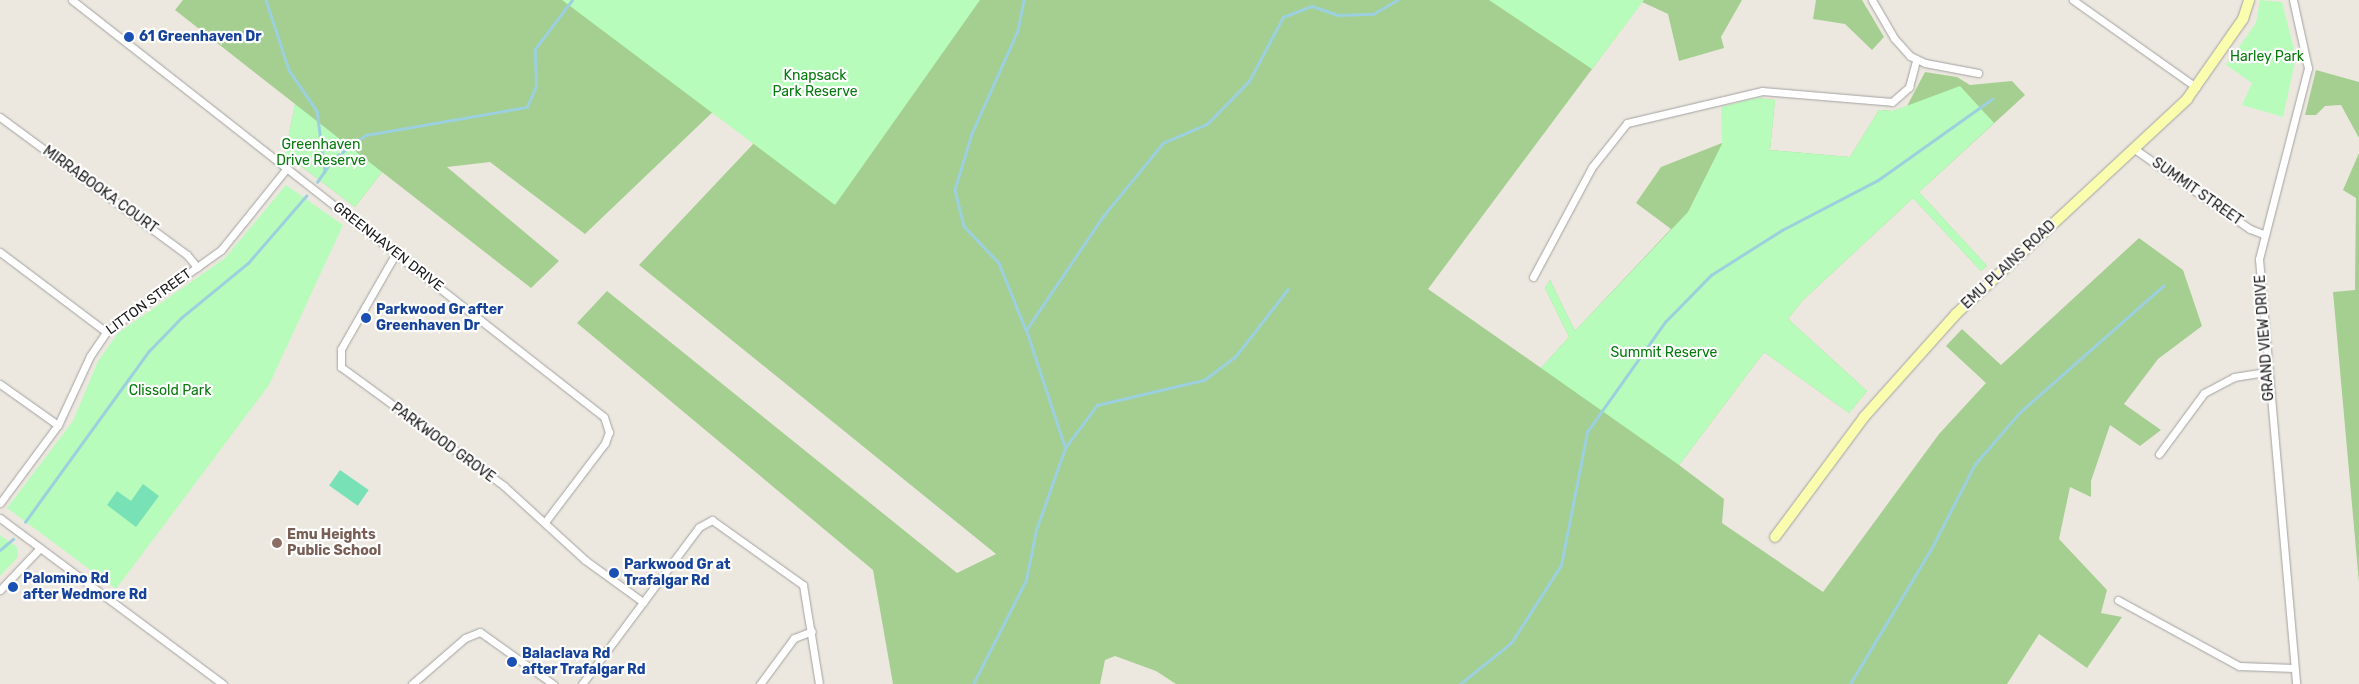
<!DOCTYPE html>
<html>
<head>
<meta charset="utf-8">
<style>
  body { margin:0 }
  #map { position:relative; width:2359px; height:684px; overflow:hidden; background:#ede8df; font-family:Rubik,sans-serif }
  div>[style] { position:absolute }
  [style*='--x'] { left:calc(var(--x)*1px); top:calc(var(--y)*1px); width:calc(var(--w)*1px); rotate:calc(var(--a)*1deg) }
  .forest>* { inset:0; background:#a5cf91 }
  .park>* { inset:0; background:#b7fcbb }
  .pitch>* { inset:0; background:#78e1b6; transform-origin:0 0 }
  .stream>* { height:2.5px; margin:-1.25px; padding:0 1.25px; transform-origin:1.25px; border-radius:1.25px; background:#9cd0de }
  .roads { filter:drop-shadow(0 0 1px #a2a2a2) drop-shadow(0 0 1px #a2a2a2) }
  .street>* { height:7px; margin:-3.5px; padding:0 3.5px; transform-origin:3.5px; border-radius:3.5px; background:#fff }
  .secondary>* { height:10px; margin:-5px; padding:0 5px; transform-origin:5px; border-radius:5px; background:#fafcae }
  .dots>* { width:14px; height:14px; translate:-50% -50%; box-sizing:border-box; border:2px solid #fff; border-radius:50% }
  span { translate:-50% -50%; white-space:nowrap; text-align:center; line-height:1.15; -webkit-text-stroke:4.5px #fff; paint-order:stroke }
  .transit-label { font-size:14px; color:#164399; font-weight:700 }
  .left { translate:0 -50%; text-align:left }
  .park-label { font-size:14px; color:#067b0d }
  .street-label { font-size:14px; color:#1b1b1b }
  .education-label { font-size:14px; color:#785e54; font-weight:700 }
</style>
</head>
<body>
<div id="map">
  <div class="forest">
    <i style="clip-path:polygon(183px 0,830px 0,585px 234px,490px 162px,447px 167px,559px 261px,531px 288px,382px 172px,355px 207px,285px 154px,295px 104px,175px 10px)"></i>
    <i style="clip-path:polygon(874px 0,1742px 0,1721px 37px,1724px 48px,1679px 61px,1668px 14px,1642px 2px,1428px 289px,1541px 368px,1569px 337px,1545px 288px,1550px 280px,1575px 331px,1671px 229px,1636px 203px,1661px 167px,1722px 143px,1757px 98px,1775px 100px,1770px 150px,1850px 157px,1879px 110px,1893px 111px,1907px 106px,1925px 72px,1957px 77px,1970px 85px,2012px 81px,2025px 95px,1919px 192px,1987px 266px,1981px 271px,1913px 198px,1802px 301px,1788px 319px,1867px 391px,1849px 413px,1764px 352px,1679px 465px,1724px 499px,1722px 523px,1823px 592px,1939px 434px,1986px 383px,1946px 346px,1962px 329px,2001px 365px,2139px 238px,2183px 270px,2202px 326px,2158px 359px,2124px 404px,2161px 430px,2140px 446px,2110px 425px,2091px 481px,2091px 497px,2070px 487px,2059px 539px,2107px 590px,2101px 613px,2122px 617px,2087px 668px,2039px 634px,2007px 684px,1176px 684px,1156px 671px,1115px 656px,1105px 660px,1100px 684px,893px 684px,873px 570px,577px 323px,607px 291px,957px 573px,996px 554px,639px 265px,808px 86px)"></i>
    <i style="clip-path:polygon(1816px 0,1862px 0,1884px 37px,1872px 50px,1845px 24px,1813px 19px)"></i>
    <i style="clip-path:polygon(2316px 70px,2359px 82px,2359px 138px,2341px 105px,2325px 106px,2316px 115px,2305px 115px)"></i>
    <i style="clip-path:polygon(2359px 153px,2359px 583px,2333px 292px,2355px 290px,2356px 198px,2343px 190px)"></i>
  </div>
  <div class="park">
    <i style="clip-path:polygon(562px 0,980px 0,835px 205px)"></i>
    <i style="clip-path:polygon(1489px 0,1644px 0,1592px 69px)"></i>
    <i style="clip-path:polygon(2260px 0,2282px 2px,2296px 57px,2283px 117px,2242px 105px,2252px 83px,2226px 65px,2256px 23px)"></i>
    <i style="clip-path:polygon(1960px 86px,1994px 123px,1919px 192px,1987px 266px,1981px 271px,1913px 198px,1802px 301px,1788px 319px,1867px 391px,1849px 413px,1764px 352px,1679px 465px,1541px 368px,1569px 337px,1545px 288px,1550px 280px,1575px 331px,1688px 212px,1722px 144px,1721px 107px,1757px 98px,1775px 100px,1770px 150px,1850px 157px,1879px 110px,1893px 111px)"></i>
    <i style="clip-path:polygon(295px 104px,382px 172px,355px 207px,285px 154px)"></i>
    <i style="clip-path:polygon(286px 185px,343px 225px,269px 385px,116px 589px,7px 508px,73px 421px,98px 361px,118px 333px,225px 258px)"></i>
    <i style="clip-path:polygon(0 535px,17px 547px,18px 557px,0 576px)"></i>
  </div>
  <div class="pitch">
    <i style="left:340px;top:470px;width:35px;height:19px;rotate:35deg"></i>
    <i style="clip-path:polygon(143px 484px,159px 496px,136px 527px,107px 505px,117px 491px,131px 501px)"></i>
  </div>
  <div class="stream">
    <i style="--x:266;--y:0;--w:74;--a:71.8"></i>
    <i style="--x:289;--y:70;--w:50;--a:55.7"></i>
    <i style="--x:317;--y:111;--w:61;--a:82.4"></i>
    <i style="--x:1024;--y:0;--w:32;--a:101"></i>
    <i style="--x:1018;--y:31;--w:113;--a:114.1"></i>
    <i style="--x:972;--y:134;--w:59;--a:106.9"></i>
    <i style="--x:955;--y:190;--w:37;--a:76"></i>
    <i style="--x:964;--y:226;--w:51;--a:46.6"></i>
    <i style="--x:999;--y:263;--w:72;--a:68.1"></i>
    <i style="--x:317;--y:182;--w:29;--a:-55"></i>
    <i style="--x:334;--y:158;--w:39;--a:-36"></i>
    <i style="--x:366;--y:135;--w:163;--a:-9.9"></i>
    <i style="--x:527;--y:107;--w:23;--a:-67"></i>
    <i style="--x:536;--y:86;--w:37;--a:-92"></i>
    <i style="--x:535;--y:49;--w:61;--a:-52.9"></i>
    <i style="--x:1065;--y:448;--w:54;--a:-53.3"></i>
    <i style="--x:1097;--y:405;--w:110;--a:-13.2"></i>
    <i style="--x:1204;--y:380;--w:39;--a:-37"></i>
    <i style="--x:1235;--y:357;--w:86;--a:-52.1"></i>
    <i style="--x:25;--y:522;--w:211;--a:-54.1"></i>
    <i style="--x:149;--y:351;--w:46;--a:-45.9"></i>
    <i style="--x:181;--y:318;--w:87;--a:-39.4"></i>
    <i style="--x:248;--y:263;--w:89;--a:-49.1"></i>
    <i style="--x:0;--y:550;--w:17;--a:-40"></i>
    <i style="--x:973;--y:684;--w:117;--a:-63"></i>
    <i style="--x:1026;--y:580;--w:51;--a:-78.7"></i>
    <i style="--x:1036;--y:530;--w:87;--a:-70.5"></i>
    <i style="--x:1065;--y:448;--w:124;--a:-108.3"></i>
    <i style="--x:1026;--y:330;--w:139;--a:-55.9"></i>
    <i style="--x:1104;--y:215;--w:93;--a:-50.7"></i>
    <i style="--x:1163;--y:143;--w:48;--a:-23.4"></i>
    <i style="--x:1207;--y:124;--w:60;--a:-45.7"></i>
    <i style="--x:1249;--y:81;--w:72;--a:-62"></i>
    <i style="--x:1283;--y:17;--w:31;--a:-21"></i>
    <i style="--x:1312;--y:6;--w:28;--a:19"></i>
    <i style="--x:1338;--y:15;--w:35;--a:-2"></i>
    <i style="--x:1373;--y:14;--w:28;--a:-30"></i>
    <i style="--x:1460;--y:684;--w:65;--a:-38.8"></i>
    <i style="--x:1511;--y:643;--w:93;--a:-57.3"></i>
    <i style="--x:1561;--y:565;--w:136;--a:-78.9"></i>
    <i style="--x:1587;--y:432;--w:135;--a:-54.7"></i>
    <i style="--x:1665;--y:322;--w:66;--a:-45.6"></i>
    <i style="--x:1711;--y:275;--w:84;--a:-32.4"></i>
    <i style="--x:1782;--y:230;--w:108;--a:-27.5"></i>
    <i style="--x:1878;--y:180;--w:140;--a:-35.4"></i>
    <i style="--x:1850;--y:684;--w:155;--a:-59"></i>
    <i style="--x:1930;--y:551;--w:98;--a:-62.7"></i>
    <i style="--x:1975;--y:464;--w:69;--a:-49.1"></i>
    <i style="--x:2020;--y:412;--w:191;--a:-41.4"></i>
  </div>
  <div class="roads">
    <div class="street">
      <i style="--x:72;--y:0;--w:676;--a:38.09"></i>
      <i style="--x:604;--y:417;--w:16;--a:72"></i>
      <i style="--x:609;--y:432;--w:12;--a:110"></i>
      <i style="--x:605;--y:443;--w:99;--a:127.2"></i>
      <i style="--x:1872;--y:0;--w:44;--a:59.9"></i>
      <i style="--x:1894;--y:38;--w:24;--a:48"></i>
      <i style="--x:1910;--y:56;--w:17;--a:25"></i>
      <i style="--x:1925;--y:63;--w:54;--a:10.7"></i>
      <i style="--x:2073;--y:0;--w:151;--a:35.3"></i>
      <i style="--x:2293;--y:0;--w:70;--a:77.6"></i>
      <i style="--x:2308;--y:68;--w:197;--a:104.4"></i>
      <i style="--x:2259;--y:259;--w:427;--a:85"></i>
      <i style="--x:0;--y:117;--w:232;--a:36.4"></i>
      <i style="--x:187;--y:255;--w:16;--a:50"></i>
      <i style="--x:2133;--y:148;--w:142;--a:34.7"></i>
      <i style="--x:2250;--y:229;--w:14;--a:21"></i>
      <i style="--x:0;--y:252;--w:133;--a:37"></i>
      <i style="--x:396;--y:253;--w:111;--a:119.8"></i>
      <i style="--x:341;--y:349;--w:18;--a:90"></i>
      <i style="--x:341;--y:367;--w:202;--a:36.1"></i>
      <i style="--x:504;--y:486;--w:110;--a:42.4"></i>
      <i style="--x:585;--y:560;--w:72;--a:35.9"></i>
      <i style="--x:1533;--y:277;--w:125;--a:-61.8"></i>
      <i style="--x:1592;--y:167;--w:56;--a:-51.5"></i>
      <i style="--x:1627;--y:123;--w:139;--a:-13.3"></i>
      <i style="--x:1762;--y:91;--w:130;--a:4.8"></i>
      <i style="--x:1892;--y:102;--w:23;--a:-41"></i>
      <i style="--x:1909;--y:87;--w:28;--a:-75"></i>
      <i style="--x:0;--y:384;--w:71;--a:35.3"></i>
      <i style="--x:2159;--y:454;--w:76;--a:-53.6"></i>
      <i style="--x:2204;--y:393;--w:34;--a:-28"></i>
      <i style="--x:2234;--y:377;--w:33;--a:-9"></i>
      <i style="--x:0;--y:503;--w:97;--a:-53.4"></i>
      <i style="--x:58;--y:425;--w:76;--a:-65.1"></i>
      <i style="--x:90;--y:356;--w:29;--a:-56"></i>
      <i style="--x:106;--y:332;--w:141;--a:-35.5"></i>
      <i style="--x:221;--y:250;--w:105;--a:-51.2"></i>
      <i style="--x:0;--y:518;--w:278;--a:36.7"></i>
      <i style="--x:0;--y:590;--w:58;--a:-46.4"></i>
      <i style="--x:2118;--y:600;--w:138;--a:28.6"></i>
      <i style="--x:2239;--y:666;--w:55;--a:2.1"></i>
      <i style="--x:412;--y:684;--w:70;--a:-41"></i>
      <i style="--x:465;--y:638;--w:16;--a:-22"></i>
      <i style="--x:480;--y:632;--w:90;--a:35.5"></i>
      <i style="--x:582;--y:684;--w:196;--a:-53.3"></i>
      <i style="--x:699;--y:527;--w:15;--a:-28"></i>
      <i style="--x:712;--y:520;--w:112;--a:35.5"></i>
      <i style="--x:803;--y:585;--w:100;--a:80.8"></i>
      <i style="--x:760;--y:684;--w:57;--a:-53.5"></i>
      <i style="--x:794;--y:638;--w:19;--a:-21"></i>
    </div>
    <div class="secondary">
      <i style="--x:1775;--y:537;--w:149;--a:-53.4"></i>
      <i style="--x:1864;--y:417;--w:138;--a:-48.2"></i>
      <i style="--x:1956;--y:314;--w:316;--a:-42.9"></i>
      <i style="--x:2187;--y:99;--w:98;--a:-55"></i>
      <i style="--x:2243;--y:19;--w:20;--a:-72"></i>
    </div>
  </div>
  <div class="dots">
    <i style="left:129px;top:37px;background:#1a4fb4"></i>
    <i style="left:366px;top:318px;background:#1a4fb4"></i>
    <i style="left:277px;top:543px;background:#8d6e63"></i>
    <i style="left:614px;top:573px;background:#1a4fb4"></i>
    <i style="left:13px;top:587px;background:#1a4fb4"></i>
    <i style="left:512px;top:662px;background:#1a4fb4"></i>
  </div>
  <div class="transit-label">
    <span class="left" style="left:139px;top:37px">61 Greenhaven Dr</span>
    <span class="left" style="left:376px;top:318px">Parkwood Gr after<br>Greenhaven Dr</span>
    <span class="left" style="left:624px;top:573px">Parkwood Gr at<br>Trafalgar Rd</span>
    <span class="left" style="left:23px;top:587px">Palomino Rd<br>after Wedmore Rd</span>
    <span class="left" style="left:522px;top:662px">Balaclava Rd<br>after Trafalgar Rd</span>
  </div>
  <div class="park-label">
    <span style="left:2267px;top:57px">Harley Park</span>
    <span style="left:815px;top:84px">Knapsack<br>Park Reserve</span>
    <span style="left:321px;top:153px">Greenhaven<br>Drive Reserve</span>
    <span style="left:1664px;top:353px">Summit Reserve</span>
    <span style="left:170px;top:391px">Clissold Park</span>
  </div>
  <div class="street-label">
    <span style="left:100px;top:190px;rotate:36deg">MIRRABOOKA COURT</span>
    <span style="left:2197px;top:192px;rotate:35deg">SUMMIT STREET</span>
    <span style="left:388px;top:247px;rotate:38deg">GREENHAVEN DRIVE</span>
    <span style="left:2009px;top:265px;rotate:-43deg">EMU PLAINS ROAD</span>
    <span style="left:149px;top:302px;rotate:-36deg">LITTON STREET</span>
    <span style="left:2265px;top:338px;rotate:-94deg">GRAND VIEW DRIVE</span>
    <span style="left:443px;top:443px;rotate:36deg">PARKWOOD GROVE</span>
  </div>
  <div class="education-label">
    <span class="left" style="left:287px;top:543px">Emu Heights<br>Public School</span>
  </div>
</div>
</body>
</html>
